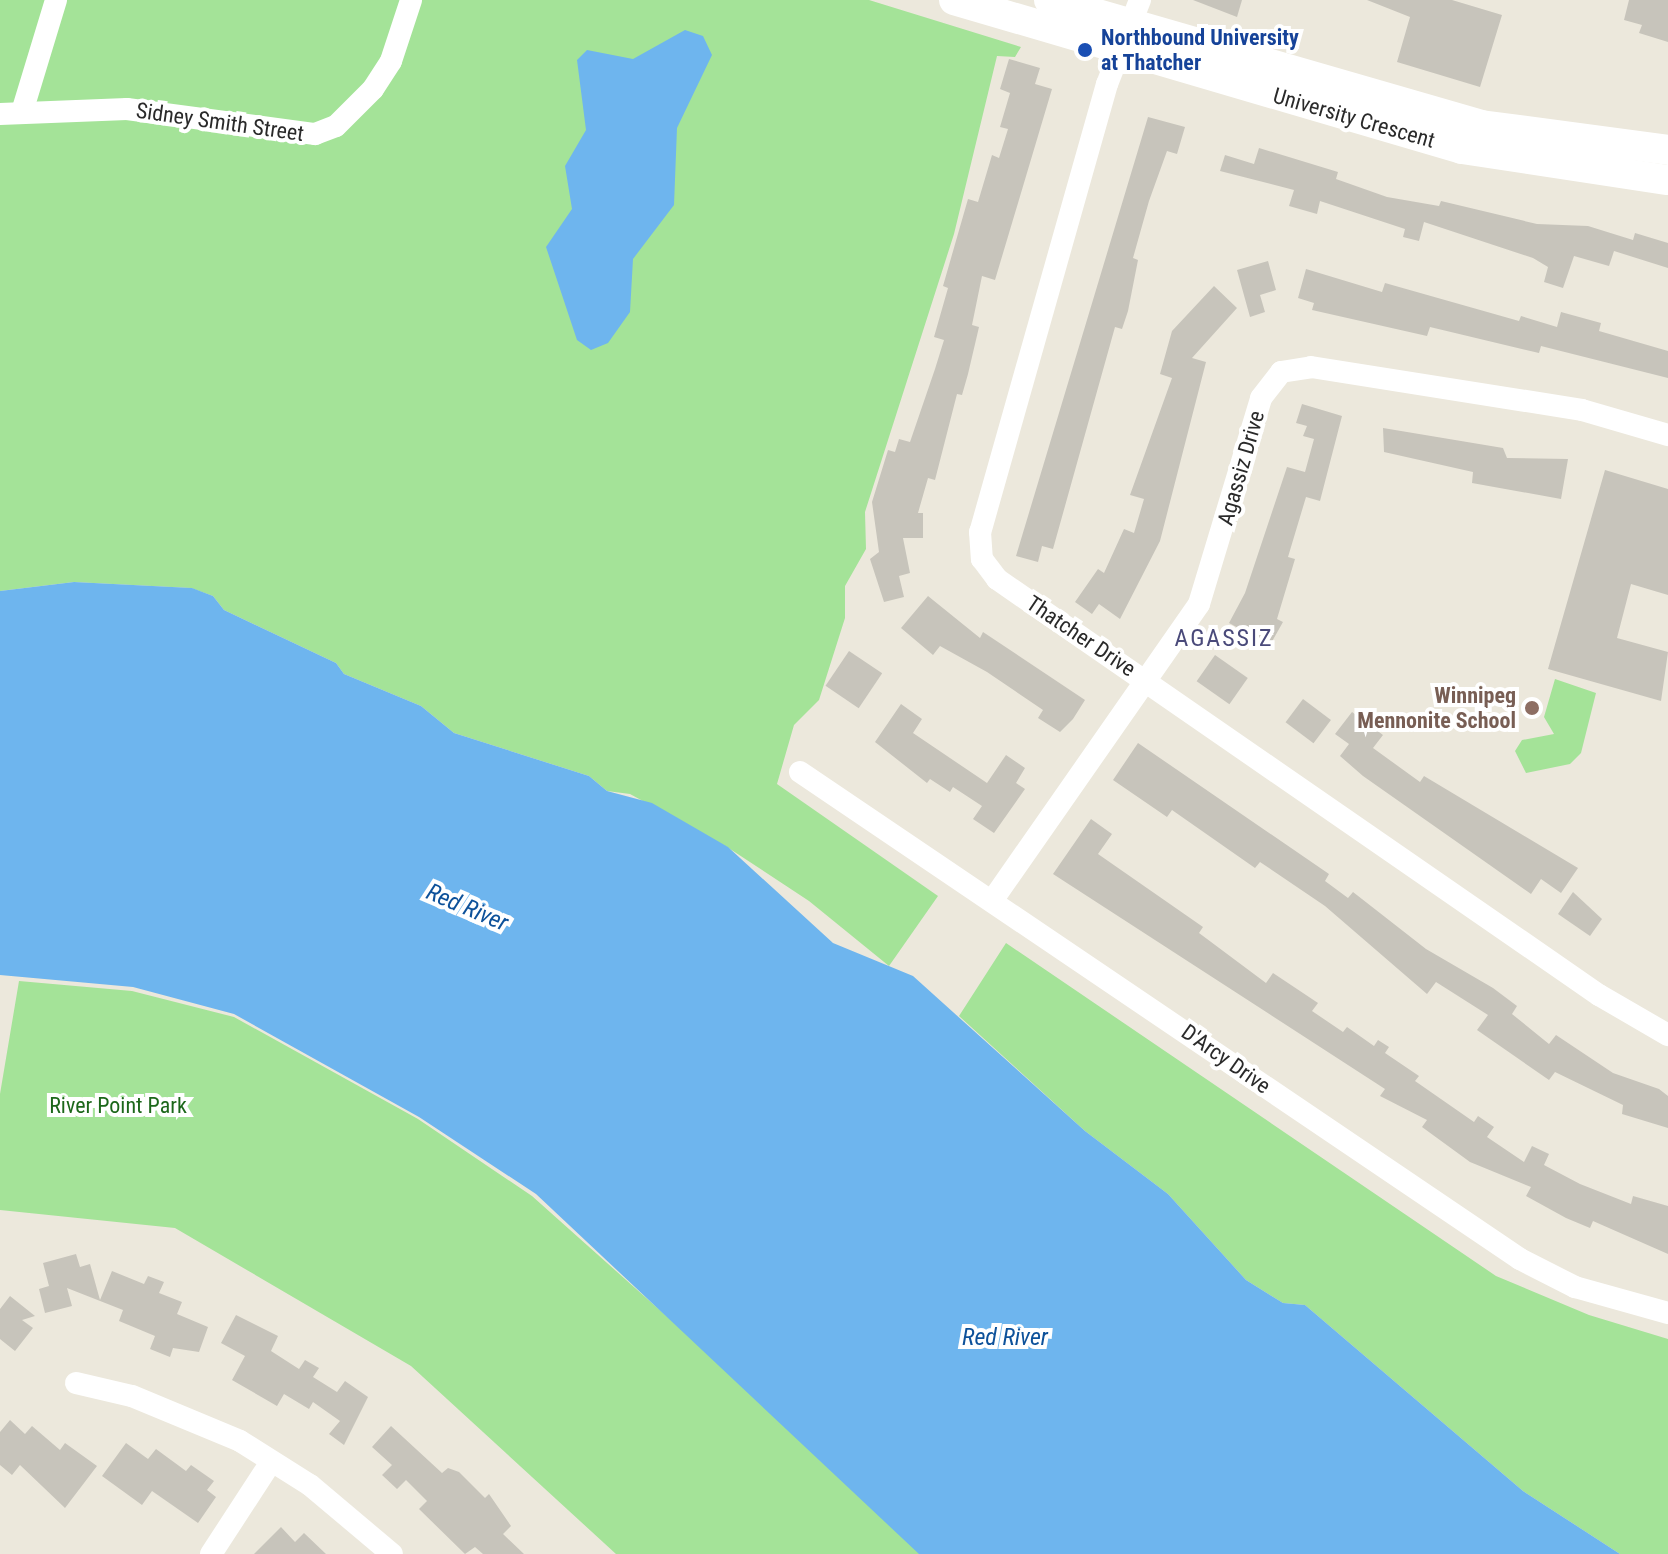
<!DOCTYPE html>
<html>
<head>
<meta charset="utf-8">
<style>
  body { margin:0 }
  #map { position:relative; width:1668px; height:1554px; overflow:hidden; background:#ece8dc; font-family:"Roboto Condensed",sans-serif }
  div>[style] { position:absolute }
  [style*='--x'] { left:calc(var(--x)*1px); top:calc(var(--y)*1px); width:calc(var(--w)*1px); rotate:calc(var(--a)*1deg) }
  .green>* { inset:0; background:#a4e398 }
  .water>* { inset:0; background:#6eb5ee }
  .building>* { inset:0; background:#c7c4bb; transform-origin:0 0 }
  .minor>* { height:22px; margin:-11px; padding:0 11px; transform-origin:11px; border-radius:11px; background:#fff }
  .secondary>* { height:30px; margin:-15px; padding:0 15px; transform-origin:15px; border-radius:15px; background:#fff }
  .dots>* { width:22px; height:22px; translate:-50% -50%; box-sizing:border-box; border:4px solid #fff; border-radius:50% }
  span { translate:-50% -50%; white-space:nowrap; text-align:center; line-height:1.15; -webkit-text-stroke:8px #fff; paint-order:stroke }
  .transit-label { font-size:22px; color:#164399; font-weight:700 }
  .left { translate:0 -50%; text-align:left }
  .street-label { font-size:22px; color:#2a2a2a }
  .education-label { font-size:22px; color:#785e54; font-weight:700 }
  .right { translate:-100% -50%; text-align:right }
  .park-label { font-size:22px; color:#1c671a }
  .neighbourhood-label { font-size:24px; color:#4a4a7a; letter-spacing:2px }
  .water-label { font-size:24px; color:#0d519a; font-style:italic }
</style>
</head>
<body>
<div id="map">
  <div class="green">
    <i style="clip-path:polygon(0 0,869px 0,1021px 47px,1015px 57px,997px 56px,954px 234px,865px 512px,866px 549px,845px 586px,845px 618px,819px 700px,794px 725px,777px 784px,938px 896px,889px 966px,809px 901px,727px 847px,630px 794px,607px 791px,589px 776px,454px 733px,421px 706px,344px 674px,336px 663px,224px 610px,213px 596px,191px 588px,74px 582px,0 591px)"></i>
    <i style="clip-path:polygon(1555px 679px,1596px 693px,1581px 753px,1570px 764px,1526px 773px,1515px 751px,1522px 740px,1554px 734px,1544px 717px)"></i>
    <i style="clip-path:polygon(1006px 943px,1496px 1276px,1589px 1315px,1668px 1339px,1668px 1554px,1620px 1554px,1523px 1491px,1305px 1305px,1283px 1303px,1246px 1280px,1168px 1194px,1085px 1131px,959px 1016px)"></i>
    <i style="clip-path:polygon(19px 981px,132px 991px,234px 1017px,418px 1119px,532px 1196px,933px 1554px,616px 1554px,411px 1366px,175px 1228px,0 1210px,0 1094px)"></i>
  </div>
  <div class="water">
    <i style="clip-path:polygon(685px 30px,703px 36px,712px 55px,677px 128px,674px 205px,633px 259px,630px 312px,608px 343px,591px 350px,577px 340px,546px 247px,572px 209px,565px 166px,586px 130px,577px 60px,587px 50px,633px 59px)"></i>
    <i style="clip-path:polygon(74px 582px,192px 588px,213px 596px,224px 610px,336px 663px,344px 674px,421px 706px,454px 733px,589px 776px,607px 791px,652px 803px,728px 847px,833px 943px,913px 976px,1085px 1131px,1168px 1194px,1246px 1280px,1283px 1303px,1305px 1305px,1523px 1491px,1620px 1554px,919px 1554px,536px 1194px,419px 1117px,234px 1014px,133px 987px,0 975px,0 591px)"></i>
  </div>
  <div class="building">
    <i style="clip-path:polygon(1193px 0,1242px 0,1237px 17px)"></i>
    <i style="clip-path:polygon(1367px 0,1452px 0,1502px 15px,1480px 87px,1397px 62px,1410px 17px)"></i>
    <i style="clip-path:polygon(1629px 0,1668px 0,1668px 42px,1639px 33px,1642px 25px,1624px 20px)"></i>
    <i style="clip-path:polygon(1009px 59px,1040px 68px,1035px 84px,1052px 89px,995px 280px,982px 276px,972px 325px,979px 327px,968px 374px,962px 395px,957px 394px,935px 480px,928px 478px,918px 513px,923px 513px,923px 538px,903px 538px,910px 573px,899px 576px,904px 597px,884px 602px,870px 559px,879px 552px,872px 502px,888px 450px,895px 452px,899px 439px,910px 442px,935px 369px,944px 340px,934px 337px,948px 288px,943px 286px,968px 199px,978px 202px,992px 155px,999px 158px,1008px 129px,1000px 127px,1010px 93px,1000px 89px)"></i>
    <i style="clip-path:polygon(1148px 117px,1185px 127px,1177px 154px,1167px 151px,1149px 201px,1133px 258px,1138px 260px,1128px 311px,1122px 329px,1115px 327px,1053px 549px,1042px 546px,1038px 562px,1016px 556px)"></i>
    <i style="clip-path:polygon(1259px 148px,1338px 172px,1336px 179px,1387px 197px,1439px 206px,1441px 201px,1537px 224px,1588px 226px,1633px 240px,1635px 233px,1668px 243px,1668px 268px,1614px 251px,1609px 266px,1574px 256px,1563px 288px,1544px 282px,1548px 267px,1533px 258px,1424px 222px,1419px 241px,1403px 237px,1405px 229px,1320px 201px,1317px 214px,1289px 206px,1294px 190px,1220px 171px,1225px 155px,1254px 164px)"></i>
    <i style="clip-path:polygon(1268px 261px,1276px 290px,1260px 295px,1265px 312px,1250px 317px,1237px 270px)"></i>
    <i style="clip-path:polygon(1306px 269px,1382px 292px,1385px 283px,1519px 321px,1521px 316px,1557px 327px,1561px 312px,1601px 323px,1599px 331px,1668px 351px,1668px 378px,1541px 346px,1539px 353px,1430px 327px,1427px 336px,1312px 310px,1314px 303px,1298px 298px)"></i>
    <i style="clip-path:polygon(1214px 286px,1237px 308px,1192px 358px,1206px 362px,1160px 541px,1120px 619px,1099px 604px,1092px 614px,1075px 602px,1098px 569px,1104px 573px,1124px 529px,1134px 533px,1144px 499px,1130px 495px,1172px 378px,1160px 374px,1172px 331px)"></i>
    <i style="clip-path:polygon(1302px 404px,1342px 416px,1320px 501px,1306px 497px,1288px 557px,1295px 559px,1277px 619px,1283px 622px,1270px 645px,1229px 623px,1245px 593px,1287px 467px,1305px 472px,1314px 439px,1303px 436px,1307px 426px,1296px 423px)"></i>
    <i style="clip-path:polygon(1383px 428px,1503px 448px,1507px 458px,1568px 459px,1561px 499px,1472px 483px,1473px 472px,1384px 452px)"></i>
    <i style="clip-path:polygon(1605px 470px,1668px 489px,1668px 595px,1631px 584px,1617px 638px,1668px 652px,1661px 701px,1548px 669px)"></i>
    <i style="clip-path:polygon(928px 596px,980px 638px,983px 632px,1085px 700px,1073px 719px,1060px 732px,1038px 718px,1043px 710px,987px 672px,940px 646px,933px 655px,901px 628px)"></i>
    <i style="left:849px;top:651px;width:40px;height:42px;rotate:34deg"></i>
    <i style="left:1215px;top:655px;width:40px;height:32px;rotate:35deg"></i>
    <i style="left:1303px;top:699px;width:35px;height:29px;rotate:37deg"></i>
    <i style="clip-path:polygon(901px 704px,922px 719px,913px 733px,987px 783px,1006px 755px,1025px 768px,1016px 783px,1025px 789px,994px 833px,973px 819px,982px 806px,953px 787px,950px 792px,930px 779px,927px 783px,875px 742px)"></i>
    <i style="clip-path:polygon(1352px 712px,1383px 735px,1373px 748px,1420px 782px,1424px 776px,1578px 868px,1561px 893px,1541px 879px,1531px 894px,1363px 776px,1340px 756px,1349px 744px,1335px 734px)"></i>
    <i style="clip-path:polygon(1138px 743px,1329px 874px,1325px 881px,1348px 898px,1353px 892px,1426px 949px,1493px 988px,1517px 1006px,1512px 1014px,1549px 1044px,1556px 1035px,1613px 1073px,1659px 1089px,1668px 1096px,1668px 1128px,1622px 1114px,1623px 1105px,1555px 1072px,1549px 1080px,1477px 1030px,1488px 1015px,1436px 982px,1427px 994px,1325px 906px,1260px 862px,1255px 868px,1172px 810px,1167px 817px,1113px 780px)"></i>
    <i style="clip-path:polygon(1091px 819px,1112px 834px,1098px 854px,1203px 927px,1199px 933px,1266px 983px,1273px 973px,1318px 1003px,1312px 1011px,1343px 1032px,1347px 1027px,1374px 1046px,1378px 1040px,1389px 1047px,1385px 1053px,1419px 1076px,1415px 1081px,1474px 1122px,1478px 1116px,1494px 1127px,1487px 1137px,1524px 1162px,1532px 1146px,1549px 1154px,1544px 1165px,1580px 1184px,1631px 1204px,1633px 1196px,1668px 1206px,1668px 1254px,1593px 1221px,1590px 1228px,1566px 1218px,1526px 1196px,1531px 1187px,1470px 1162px,1422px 1127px,1427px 1120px,1380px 1096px,1385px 1089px,1053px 874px)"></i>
    <i style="clip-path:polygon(1573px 892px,1602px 919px,1590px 936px,1558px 914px)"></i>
    <i style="clip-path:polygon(76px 1254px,80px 1267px,90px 1264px,100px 1300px,112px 1271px,144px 1284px,148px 1276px,164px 1282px,159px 1293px,182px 1302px,177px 1314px,208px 1327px,199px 1352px,173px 1348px,170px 1357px,150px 1349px,155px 1336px,119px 1321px,123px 1310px,67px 1288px,72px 1306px,45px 1313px,39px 1289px,49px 1286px,43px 1263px)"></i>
    <i style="clip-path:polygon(10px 1296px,35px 1316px,22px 1320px,33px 1328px,15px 1351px,0 1339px,0 1309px)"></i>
    <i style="clip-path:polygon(236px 1315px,278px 1336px,271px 1351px,299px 1369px,305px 1360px,319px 1368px,313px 1377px,337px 1392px,345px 1381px,368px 1397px,344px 1445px,329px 1434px,340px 1421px,313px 1402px,309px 1409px,284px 1394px,277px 1406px,232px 1380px,245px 1356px,221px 1343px)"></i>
    <i style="clip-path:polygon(10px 1420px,25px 1434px,32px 1426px,60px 1450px,65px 1443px,97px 1466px,65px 1508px,20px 1465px,12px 1475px,0 1465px,0 1432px)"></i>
    <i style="clip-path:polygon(391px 1426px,442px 1473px,448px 1468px,459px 1472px,485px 1498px,489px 1494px,511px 1526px,503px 1534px,524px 1554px,483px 1554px,475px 1547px,465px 1554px,419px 1509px,427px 1501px,406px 1480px,397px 1489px,382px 1475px,392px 1465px,372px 1447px)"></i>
    <i style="clip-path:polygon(126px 1443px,148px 1459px,156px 1449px,186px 1471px,191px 1465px,214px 1481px,207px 1490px,216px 1497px,198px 1523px,152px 1491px,142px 1505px,102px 1476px)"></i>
    <i style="clip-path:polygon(281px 1527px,295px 1542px,304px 1533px,326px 1554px,254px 1554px)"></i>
  </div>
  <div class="minor">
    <i style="--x:1140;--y:0;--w:90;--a:111.4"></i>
    <i style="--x:1107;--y:84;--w:466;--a:105.8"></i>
    <i style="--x:980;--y:532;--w:27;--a:86"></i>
    <i style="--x:982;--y:559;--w:25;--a:53"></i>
    <i style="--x:997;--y:579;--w:732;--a:34.65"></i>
    <i style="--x:1599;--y:995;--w:80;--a:30.1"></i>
    <i style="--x:22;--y:112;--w:117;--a:-73.1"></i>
    <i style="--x:0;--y:114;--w:127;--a:-2.3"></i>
    <i style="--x:127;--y:109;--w:190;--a:7.6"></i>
    <i style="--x:315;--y:134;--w:22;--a:-21"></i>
    <i style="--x:336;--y:126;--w:52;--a:-45"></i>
    <i style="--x:373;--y:89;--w:33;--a:-57"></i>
    <i style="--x:391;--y:61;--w:64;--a:-71.8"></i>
    <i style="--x:800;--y:772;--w:869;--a:34.07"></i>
    <i style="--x:1520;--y:1259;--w:62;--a:27"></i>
    <i style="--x:1575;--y:1287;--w:97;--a:15.6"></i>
    <i style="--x:994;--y:898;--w:358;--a:-55.1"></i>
    <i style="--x:1199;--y:604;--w:215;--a:-73.2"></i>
    <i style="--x:1261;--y:398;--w:33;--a:-52"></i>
    <i style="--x:1281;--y:372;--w:30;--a:-9"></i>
    <i style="--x:1311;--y:367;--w:274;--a:9"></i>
    <i style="--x:1582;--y:410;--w:90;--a:16.2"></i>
    <i style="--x:76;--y:1383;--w:57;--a:13.1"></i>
    <i style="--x:132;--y:1396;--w:117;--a:22.6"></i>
    <i style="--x:240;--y:1441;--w:83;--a:32.2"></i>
    <i style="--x:310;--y:1485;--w:107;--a:40.1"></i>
    <i style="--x:211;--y:1554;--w:110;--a:-56.9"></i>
  </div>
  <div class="secondary">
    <i style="--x:954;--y:0;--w:529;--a:16.35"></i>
    <i style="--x:1462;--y:149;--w:208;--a:8.6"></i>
    <i style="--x:1049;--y:0;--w:450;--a:16.1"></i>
    <i style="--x:1481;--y:125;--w:189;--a:7.6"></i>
  </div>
  <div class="dots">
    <i style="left:1085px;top:50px;background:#1a4fb4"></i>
    <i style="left:1532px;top:708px;background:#8d6e63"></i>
  </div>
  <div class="transit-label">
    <span class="left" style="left:1101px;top:50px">Northbound University<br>at Thatcher</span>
  </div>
  <div class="street-label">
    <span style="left:1354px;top:118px;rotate:16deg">University Crescent</span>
    <span style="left:220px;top:122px;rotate:8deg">Sidney Smith Street</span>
    <span style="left:1241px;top:468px;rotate:-74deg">Agassiz Drive</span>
    <span style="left:1081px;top:636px;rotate:34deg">Thatcher Drive</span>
    <span style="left:1226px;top:1059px;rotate:35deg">D'Arcy Drive</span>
  </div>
  <div class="education-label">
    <span class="right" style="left:1516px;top:708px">Winnipeg<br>Mennonite School</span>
  </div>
  <div class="park-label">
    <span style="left:118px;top:1106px">River Point Park</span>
  </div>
  <div class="neighbourhood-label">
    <span style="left:1224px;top:639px">AGASSIZ</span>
  </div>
  <div class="water-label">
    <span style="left:467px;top:908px;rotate:23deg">Red River</span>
    <span style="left:1005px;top:1338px">Red River</span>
  </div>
</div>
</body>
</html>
